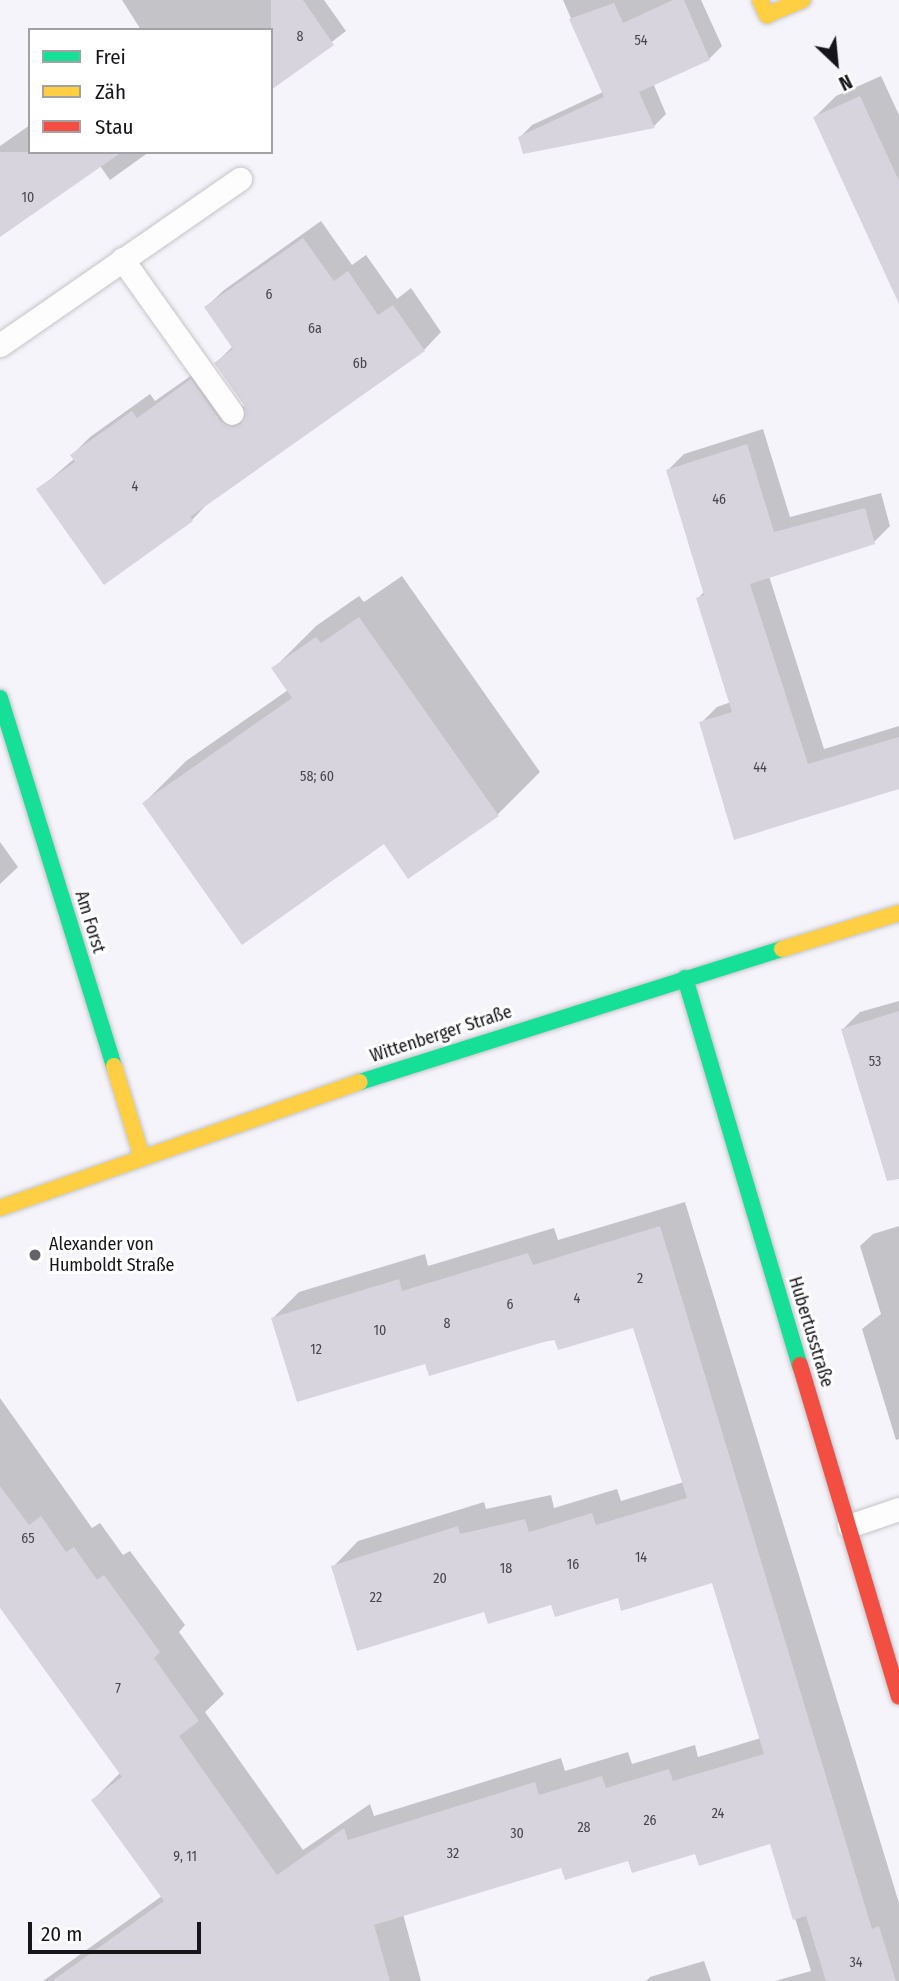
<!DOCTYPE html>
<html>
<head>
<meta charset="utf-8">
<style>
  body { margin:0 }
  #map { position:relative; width:899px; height:1981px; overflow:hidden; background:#f6f4fb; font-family:"Fira Sans Condensed",sans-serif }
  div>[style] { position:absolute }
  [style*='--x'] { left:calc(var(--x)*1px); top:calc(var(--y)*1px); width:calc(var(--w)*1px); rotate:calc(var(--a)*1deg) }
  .shadow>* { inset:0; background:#0003 }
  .building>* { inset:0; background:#d8d4de }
  .roads { filter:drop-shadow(0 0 2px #c5c4c8) drop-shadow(0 0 2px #c5c4c8) }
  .lane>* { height:23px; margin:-11.5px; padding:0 11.5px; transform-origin:11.5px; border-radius:11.5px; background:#fefdfe }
  .fast>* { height:16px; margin:-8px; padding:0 8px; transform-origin:8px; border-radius:8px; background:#16e098 }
  .slow>* { height:16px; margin:-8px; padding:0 8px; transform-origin:8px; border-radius:8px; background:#ffcf43 }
  .jam>* { height:16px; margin:-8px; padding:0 8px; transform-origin:8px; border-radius:8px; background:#f24e42 }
  .dots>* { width:19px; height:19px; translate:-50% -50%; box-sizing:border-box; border:4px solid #fff; border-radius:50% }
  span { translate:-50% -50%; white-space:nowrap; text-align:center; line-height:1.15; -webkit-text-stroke:6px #fff; paint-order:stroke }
  .number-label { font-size:14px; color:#46454a }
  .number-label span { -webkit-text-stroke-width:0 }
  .street-label { font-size:18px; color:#161519 }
  .poi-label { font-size:18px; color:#161519 }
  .left { translate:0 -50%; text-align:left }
  .legend { position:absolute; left:28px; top:28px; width:245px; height:126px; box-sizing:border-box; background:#fff; border:2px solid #a2a1a3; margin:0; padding:9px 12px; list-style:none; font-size:21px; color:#161519 }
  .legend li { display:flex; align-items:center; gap:14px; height:35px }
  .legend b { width:35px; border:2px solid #a2a1a3 }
  .north { position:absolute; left:801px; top:28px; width:70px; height:70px; -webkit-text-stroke:5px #fff; paint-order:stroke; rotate:154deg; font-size:19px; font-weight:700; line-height:28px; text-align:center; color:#161519 }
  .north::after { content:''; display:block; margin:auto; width:24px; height:32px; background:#161519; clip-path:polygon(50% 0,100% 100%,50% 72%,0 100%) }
  .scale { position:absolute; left:28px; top:1922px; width:173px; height:32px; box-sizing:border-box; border:4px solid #161519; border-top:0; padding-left:9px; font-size:21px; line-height:24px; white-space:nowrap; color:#161519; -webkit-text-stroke:5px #fff; paint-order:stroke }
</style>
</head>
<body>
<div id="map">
  <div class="shadow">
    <i style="clip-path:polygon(122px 0,324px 0,346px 31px,286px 77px,271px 30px,141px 30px)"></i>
    <i style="clip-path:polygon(563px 0,701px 0,722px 46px,709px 59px,653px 83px,666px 114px,654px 126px,520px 137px,532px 125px,603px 92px)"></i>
    <i style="clip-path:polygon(881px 76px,899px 115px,899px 264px,815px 117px,836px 96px)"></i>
    <i style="clip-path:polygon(30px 125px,30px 152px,149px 152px,110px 180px,100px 166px,0 235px,0 146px)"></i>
    <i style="clip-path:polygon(321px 221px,352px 265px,366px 255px,397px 299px,411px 288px,441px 332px,424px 350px,209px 502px,192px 520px,39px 489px,75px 458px,72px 455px,90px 437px,150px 394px,155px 401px,209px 363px,239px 404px,248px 409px,216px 363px,233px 346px,206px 307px,224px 290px)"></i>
    <i style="clip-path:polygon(763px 429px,790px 517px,881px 493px,890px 526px,874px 542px,769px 576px,824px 749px,899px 726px,899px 788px,735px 838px,701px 723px,717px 707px,731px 702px,698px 598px,704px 592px,668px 470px,684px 454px)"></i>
    <i style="clip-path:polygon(402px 576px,540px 772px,498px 814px,409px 877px,385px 842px,144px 803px,186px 761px,288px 690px,273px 669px,316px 626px,359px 596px,364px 602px)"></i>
    <i style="clip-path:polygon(0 842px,18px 867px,0 884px)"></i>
    <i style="clip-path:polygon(899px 1001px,899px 1168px,843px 1029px,860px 1012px)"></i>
    <i style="clip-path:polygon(685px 1202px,899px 1903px,899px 1981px,775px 1981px,811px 1971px,772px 1842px,562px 1865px,403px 1914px,421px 1981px,43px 1981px,162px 1896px,93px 1800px,121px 1772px,0 1605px,0 1398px,92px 1528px,100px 1523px,123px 1555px,130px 1551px,185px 1625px,179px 1632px,224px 1694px,205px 1712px,303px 1850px,370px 1804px,374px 1816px,561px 1758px,565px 1771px,628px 1752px,632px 1764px,695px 1745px,698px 1757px,761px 1738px,714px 1581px,486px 1610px,333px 1567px,358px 1541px,484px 1502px,486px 1509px,551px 1495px,554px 1508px,617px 1489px,621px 1501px,684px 1482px,634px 1326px,426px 1362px,273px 1318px,299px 1292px,425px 1254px,428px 1266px,554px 1228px,558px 1240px)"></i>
    <i style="clip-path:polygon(899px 1226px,899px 1439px,896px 1440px,862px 1329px,881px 1314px,860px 1246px,873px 1234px)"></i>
    <i style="clip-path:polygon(704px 1961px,711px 1981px,646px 1981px,650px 1977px)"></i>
  </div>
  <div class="building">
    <i style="clip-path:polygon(271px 0,303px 0,334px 45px,271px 90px)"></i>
    <i style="clip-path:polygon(673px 0,684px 0,710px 60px,639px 92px,655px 128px,523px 154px,518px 137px,604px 97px,569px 19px,614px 3px,623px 23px)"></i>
    <i style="clip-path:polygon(860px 96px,899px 181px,899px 304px,813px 117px)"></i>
    <i style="clip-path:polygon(0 152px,122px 152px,0 237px)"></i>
    <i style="clip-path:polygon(303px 238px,334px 281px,348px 271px,378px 315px,393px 305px,425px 351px,190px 517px,193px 521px,104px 585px,36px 489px,75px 462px,70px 455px,132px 411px,137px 418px,191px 379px,221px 422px,233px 427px,241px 424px,244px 405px,214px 363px,233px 349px,204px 307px)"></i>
    <i style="clip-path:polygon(747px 444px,774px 532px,865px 508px,875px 544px,750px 584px,808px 764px,899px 737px,899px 789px,734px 840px,699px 722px,732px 712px,696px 598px,704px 595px,666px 470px)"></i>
    <i style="clip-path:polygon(359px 617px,499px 816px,408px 879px,384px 844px,242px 945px,142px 803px,292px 698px,271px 668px,316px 637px,321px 643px)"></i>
    <i style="clip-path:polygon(899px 1011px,899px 1179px,887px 1181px,841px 1029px)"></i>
    <i style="clip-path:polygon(660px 1226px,872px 1929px,879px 1926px,896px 1981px,826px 1981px,806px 1916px,793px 1920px,770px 1844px,699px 1866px,695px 1854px,632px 1873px,628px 1861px,565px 1880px,561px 1868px,374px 1925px,390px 1981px,52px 1981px,164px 1901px,91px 1800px,122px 1777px,0 1608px,0 1486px,29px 1525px,41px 1516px,66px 1552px,74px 1547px,97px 1580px,104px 1575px,160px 1652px,154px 1658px,199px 1721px,179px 1736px,277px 1875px,344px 1828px,348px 1840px,535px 1782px,539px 1795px,602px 1776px,606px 1788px,669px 1769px,673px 1781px,764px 1754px,712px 1583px,621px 1611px,618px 1598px,555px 1617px,551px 1605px,488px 1624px,484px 1612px,357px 1651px,331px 1566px,458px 1526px,460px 1534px,525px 1519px,529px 1532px,592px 1513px,596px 1525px,687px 1498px,633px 1328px,558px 1350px,554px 1339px,429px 1376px,425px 1364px,297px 1402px,271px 1318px,399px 1279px,402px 1291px,528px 1253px,533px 1265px)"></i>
  </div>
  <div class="roads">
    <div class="lane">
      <i style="--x:122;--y:259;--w:189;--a:54.5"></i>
      <i style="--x:0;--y:345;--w:292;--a:-34.7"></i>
      <i style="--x:849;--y:1526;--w:53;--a:-18.8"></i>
    </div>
    <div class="fast">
      <i style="--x:0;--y:698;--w:385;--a:72.8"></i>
      <i style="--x:685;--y:978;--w:404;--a:73.5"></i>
      <i style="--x:360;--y:1082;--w:442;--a:-17.5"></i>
    </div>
    <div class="slow">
      <i style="--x:760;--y:0;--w:17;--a:65"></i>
      <i style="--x:767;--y:15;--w:39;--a:-23"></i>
      <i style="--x:782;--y:949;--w:122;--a:-17.1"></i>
      <i style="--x:114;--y:1066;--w:95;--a:72.9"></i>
      <i style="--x:0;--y:1208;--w:381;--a:-19.3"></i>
    </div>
    <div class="jam">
      <i style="--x:800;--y:1365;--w:346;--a:73.4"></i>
    </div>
  </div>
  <div class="dots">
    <i style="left:35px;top:1255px;background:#646368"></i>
  </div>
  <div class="number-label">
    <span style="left:300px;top:37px">8</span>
    <span style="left:641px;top:41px">54</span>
    <span style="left:28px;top:198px">10</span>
    <span style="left:269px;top:295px">6</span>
    <span style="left:315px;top:329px">6a</span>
    <span style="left:360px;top:364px">6b</span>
    <span style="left:135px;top:487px">4</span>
    <span style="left:719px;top:500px">46</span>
    <span style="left:760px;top:768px">44</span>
    <span style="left:317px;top:777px">58; 60</span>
    <span style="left:875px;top:1062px">53</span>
    <span style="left:640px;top:1279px">2</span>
    <span style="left:577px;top:1299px">4</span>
    <span style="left:510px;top:1305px">6</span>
    <span style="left:447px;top:1324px">8</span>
    <span style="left:380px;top:1331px">10</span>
    <span style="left:316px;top:1350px">12</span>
    <span style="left:28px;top:1539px">65</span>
    <span style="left:641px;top:1558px">14</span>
    <span style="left:573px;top:1565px">16</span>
    <span style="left:506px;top:1569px">18</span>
    <span style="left:440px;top:1579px">20</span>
    <span style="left:376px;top:1598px">22</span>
    <span style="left:118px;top:1689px">7</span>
    <span style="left:718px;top:1814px">24</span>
    <span style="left:650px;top:1821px">26</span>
    <span style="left:584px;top:1828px">28</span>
    <span style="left:517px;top:1834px">30</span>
    <span style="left:453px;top:1854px">32</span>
    <span style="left:185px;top:1857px">9, 11</span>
    <span style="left:856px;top:1963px">34</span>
  </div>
  <div class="street-label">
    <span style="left:90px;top:922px;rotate:73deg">Am Forst</span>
    <span style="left:441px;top:1034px;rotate:-18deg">Wittenberger Straße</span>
    <span style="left:811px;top:1332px;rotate:73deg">Hubertusstraße</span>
  </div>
  <div class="poi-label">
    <span class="left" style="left:49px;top:1255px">Alexander von<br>Humboldt Straße</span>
  </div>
  <ul class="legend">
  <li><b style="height:9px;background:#16e098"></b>Frei</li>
  <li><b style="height:9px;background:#ffcf43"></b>Zäh</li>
  <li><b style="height:9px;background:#f24e42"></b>Stau</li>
  </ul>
  <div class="north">N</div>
  <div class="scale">20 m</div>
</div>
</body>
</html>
